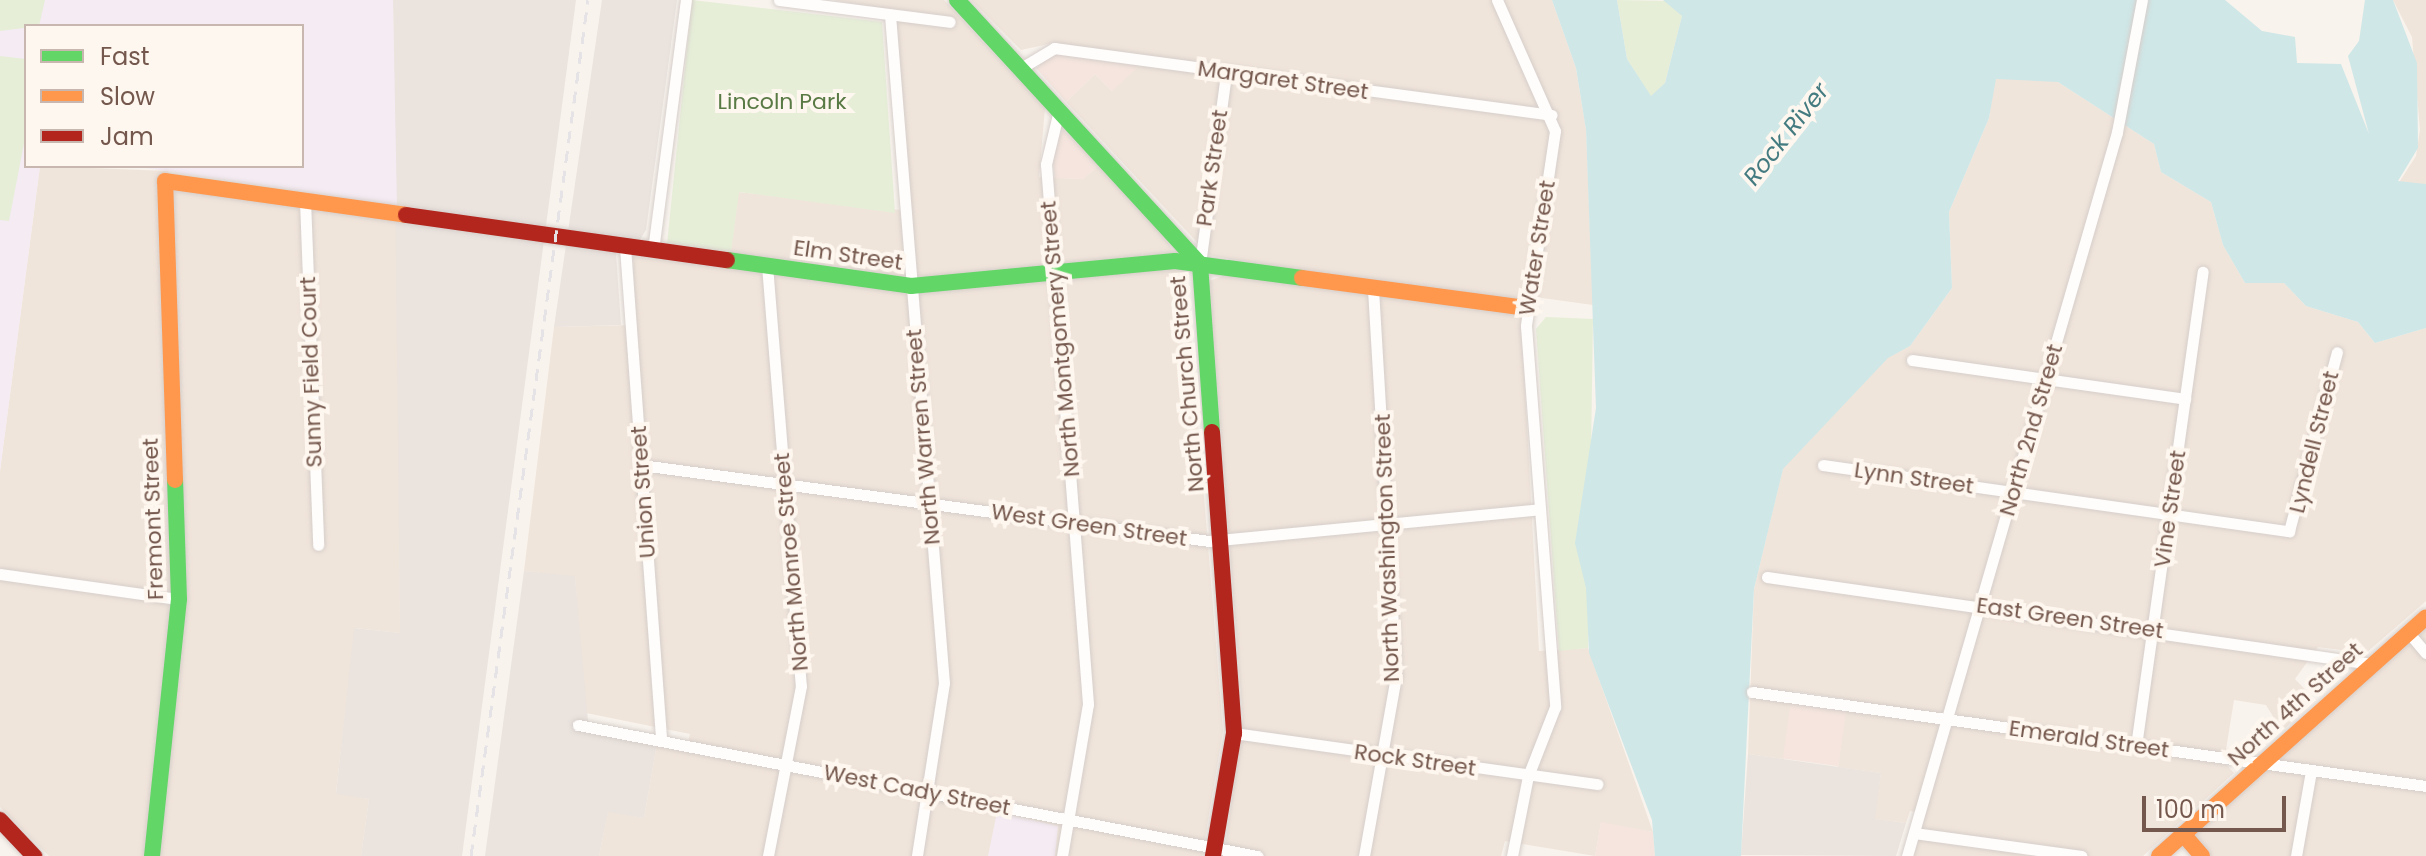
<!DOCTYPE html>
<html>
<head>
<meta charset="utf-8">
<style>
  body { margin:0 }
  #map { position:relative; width:2426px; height:856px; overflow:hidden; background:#f8f3ed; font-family:Poppins,sans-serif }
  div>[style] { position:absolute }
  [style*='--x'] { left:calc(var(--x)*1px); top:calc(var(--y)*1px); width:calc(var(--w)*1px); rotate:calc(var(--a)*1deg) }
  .residential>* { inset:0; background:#f0e5db }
  .commercial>* { inset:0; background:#f5e5de; transform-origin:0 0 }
  .industrial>* { inset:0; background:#eae3de }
  .education>* { inset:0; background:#f4ebf3 }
  .green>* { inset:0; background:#e6eed8 }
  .water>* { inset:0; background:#cfe7e7 }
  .roads { filter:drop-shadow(0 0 2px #d6ceca) drop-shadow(0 0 2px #d6ceca) }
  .street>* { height:11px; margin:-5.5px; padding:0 5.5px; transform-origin:5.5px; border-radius:5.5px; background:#fefdfc }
  .fast>* { height:16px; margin:-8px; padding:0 8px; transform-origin:8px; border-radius:8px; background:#63d668 }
  .slow>* { height:16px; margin:-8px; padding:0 8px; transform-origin:8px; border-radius:8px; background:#ff974d }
  .jam>* { height:16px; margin:-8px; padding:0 8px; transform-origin:8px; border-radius:8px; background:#b3261e }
  .rail>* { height:3px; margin-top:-1.5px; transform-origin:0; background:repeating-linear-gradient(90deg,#e5e3e5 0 12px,transparent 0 20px) }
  span { translate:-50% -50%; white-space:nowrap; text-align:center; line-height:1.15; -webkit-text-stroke:8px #fef7ef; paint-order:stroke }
  .street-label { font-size:22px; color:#75584d }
  .park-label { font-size:22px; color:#597a45 }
  .water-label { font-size:24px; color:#447b80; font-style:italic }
  .legend { position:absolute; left:24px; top:24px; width:280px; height:144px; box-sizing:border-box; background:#fef7ef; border:2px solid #c7b7ae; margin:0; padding:10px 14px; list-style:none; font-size:24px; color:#75584d }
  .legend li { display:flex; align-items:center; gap:16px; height:40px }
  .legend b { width:40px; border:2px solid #c7b7ae }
  .scale { position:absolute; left:2142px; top:796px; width:144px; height:36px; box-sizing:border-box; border:4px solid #75584d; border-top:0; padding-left:10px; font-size:24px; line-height:28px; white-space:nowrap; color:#75584d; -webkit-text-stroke:6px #fef7ef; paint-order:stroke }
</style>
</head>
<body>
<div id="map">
  <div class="residential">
    <i style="clip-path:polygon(833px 0,944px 0,1045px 108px,1039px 177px,1083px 179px,1099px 165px,1164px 236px,1186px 274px,1223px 731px,1202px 856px,599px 856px,608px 811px,644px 818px,657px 743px,686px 749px,690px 734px,586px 713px,575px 577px,524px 571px,554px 327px,635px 325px,633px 256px,729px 268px,738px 192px,910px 211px,892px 10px)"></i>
    <i style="clip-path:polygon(971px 0,1552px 0,1576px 68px,1586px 130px,1593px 305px,1520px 295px,1539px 651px,1588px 648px,1653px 832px,1601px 823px,1595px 856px,1505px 841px,1501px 856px,1224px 856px,1243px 719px,1209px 281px,1257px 264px,1209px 255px,1066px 102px,1095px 74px,1112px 91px,1140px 55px,1053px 43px,1021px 50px)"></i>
    <i style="clip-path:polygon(2393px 0,2426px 0,2426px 184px,2398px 184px,2416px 156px,2420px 130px,2412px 37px)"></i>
    <i style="clip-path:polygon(2018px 74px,2058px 82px,2154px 144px,2161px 172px,2211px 202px,2223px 245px,2245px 283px,2284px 283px,2306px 306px,2358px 322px,2375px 343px,2426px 328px,2426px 601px,2366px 653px,2318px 647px,2295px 679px,2316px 701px,2282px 731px,2266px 705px,2234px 700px,2224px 762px,2234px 773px,2143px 856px,1912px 856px,1924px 814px,1910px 811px,1906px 823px,1874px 819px,1881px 773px,1838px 767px,1847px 699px,1793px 691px,1784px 759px,1748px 754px,1754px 589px,1783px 468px,1888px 357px,1910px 346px,1952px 288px,1949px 212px,1989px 118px,1995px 79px)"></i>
    <i style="clip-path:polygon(40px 166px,168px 171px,174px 187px,398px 221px,400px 633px,355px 628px,336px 793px,369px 799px,361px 856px,49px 856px,0 807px,0 471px)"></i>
    <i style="clip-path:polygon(2426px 623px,2426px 856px,2206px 856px,2191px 833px)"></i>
  </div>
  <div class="commercial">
    <i style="clip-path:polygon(1054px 54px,1139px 66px,1112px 91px,1095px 74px,1066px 102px,1036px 68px)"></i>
    <i style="clip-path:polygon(1063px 130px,1099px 165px,1083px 179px,1055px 178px,1052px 151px)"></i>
    <i style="left:1791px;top:701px;width:56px;height:58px;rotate:8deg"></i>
    <i style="clip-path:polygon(1601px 822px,1653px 832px,1655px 856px,1595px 856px)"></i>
  </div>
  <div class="industrial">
    <i style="clip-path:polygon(393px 0,576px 0,462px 856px,361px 856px,369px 799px,336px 794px,354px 628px,400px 633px)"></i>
    <i style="clip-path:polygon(602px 0,677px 0,646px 230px,639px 241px,615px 239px,621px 325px,554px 327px)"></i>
    <i style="clip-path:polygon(524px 571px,575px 576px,589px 732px,657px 743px,644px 818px,608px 812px,599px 856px,485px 856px)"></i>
    <i style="clip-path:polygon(1748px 754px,1881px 773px,1875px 819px,1906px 823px,1896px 856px,1741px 855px)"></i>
  </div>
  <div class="education">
    <i style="clip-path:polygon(0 0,393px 0,397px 206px,133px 166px,302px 166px,302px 26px,26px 26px,26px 166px,40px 166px,0 471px)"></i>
    <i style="clip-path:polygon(997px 812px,1058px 826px,1055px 856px,988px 856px)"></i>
  </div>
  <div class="green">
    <i style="clip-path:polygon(0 0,45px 0,39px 26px,0 31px)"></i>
    <i style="clip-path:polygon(692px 0,882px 22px,895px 213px,739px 192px,731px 253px,667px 244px)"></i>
    <i style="clip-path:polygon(1617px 0,1668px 1px,1682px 16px,1665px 83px,1651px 97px,1627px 59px)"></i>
    <i style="clip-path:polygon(0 56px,26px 59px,26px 133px,9px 221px,0 220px)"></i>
    <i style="clip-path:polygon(1546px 317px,1593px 319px,1588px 648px,1559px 651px,1536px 329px)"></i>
  </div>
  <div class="water">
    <i style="clip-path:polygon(1552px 0,1617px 0,1627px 59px,1651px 96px,1665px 83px,1682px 16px,1663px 0,2225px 0,2262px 31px,2295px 37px,2297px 63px,2341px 64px,2369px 134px,2348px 56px,2359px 41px,2365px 0,2393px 0,2417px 63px,2418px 148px,2398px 181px,2426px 184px,2426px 328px,2375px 343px,2358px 322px,2306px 306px,2284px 283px,2245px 283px,2223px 245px,2211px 202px,2161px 172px,2154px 144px,2058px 82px,1996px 79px,1989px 118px,1949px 212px,1952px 288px,1910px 346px,1888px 358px,1783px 469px,1754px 589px,1741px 856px,1655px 856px,1652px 820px,1589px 653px,1586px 588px,1575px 543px,1596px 408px,1586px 130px,1576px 68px)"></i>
  </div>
  <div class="roads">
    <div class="street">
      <i style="--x:779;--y:0;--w:172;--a:7.3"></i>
      <i style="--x:1497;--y:0;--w:143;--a:66.1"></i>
      <i style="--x:1555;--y:131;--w:197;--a:98.5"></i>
      <i style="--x:1526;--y:326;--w:382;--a:85.6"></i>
      <i style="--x:1555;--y:707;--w:74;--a:111.4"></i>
      <i style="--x:1528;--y:776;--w:82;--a:101.3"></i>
      <i style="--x:890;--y:15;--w:670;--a:85.38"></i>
      <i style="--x:944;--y:683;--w:175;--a:98.9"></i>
      <i style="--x:1021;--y:68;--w:39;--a:-31"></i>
      <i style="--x:1054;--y:48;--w:502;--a:7.66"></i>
      <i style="--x:1059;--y:110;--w:56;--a:103.5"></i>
      <i style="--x:1046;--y:164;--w:542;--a:85.55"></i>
      <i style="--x:1088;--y:704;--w:154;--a:99.7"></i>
      <i style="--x:305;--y:200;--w:345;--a:87.8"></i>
      <i style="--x:625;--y:247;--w:492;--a:85.8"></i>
      <i style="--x:653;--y:250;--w:252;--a:-82.5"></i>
      <i style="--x:1200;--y:264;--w:193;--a:-82.2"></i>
      <i style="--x:767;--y:265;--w:422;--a:85.4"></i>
      <i style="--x:801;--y:686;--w:173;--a:101"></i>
      <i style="--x:1912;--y:360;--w:276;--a:8.1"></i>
      <i style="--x:641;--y:465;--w:573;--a:7.62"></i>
      <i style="--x:1209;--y:541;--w:332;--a:-5.5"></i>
      <i style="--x:1823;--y:465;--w:471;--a:8.1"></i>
      <i style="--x:2289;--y:531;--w:185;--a:-75"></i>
      <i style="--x:0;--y:574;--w:181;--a:8"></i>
      <i style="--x:1767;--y:577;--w:611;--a:8.18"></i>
      <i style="--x:2409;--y:633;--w:26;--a:50"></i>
      <i style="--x:1752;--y:692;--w:681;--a:7.94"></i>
      <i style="--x:578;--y:725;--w:692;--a:10.92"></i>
      <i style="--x:1234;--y:733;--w:367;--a:8"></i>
      <i style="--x:2136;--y:746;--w:479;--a:-82"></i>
      <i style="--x:1914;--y:833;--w:169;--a:7.8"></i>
      <i style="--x:1364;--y:856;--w:183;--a:-79.9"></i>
      <i style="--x:1396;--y:676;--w:391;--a:-93.4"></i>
      <i style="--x:1907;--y:856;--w:754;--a:-73.82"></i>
      <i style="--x:2117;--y:132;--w:134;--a:-79.3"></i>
      <i style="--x:2296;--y:856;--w:86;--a:-80"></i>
    </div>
    <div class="fast">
      <i style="--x:957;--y:0;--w:359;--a:47.4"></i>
      <i style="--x:1200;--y:264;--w:168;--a:85.9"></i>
      <i style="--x:727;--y:260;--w:186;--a:8"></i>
      <i style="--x:911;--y:286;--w:265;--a:-5.4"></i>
      <i style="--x:1175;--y:261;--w:128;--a:7.6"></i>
      <i style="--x:152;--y:856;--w:258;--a:-84"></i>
      <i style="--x:179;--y:599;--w:119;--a:-91.9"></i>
    </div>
    <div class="slow">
      <i style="--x:1302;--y:278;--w:227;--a:7.6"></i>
      <i style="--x:175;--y:480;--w:299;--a:-91.9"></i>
      <i style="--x:165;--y:181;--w:243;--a:8"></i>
      <i style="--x:2183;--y:834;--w:29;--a:49"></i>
      <i style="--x:2159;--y:856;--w:358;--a:-41.8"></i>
    </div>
    <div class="jam">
      <i style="--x:406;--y:215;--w:324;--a:8"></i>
      <i style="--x:1212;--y:432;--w:302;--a:85.8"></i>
      <i style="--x:1234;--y:733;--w:125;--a:99.7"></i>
      <i style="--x:0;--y:820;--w:50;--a:46.6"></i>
    </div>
  </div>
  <div class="rail">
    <i style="--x:471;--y:856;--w:864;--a:-82.22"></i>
  </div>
  <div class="street-label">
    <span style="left:1283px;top:80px;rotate:8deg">Margaret Street</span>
    <span style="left:1212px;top:168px;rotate:-82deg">Park Street</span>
    <span style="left:1537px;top:248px;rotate:-81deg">Water Street</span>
    <span style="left:848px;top:255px;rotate:8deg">Elm Street</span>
    <span style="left:1060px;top:339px;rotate:-95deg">North Montgomery Street</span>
    <span style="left:311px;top:372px;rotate:-92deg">Sunny Field Court</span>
    <span style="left:1187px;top:384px;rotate:-95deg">North Church Street</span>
    <span style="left:2031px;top:430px;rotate:-74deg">North 2nd Street</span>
    <span style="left:923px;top:437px;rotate:-95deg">North Warren Street</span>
    <span style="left:2314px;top:442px;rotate:-76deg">Lyndell Street</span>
    <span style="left:1914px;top:478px;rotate:8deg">Lynn Street</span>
    <span style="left:643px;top:492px;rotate:-94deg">Union Street</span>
    <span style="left:2170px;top:509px;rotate:-82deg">Vine Street</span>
    <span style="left:153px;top:519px;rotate:-92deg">Fremont Street</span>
    <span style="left:1089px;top:525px;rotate:8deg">West Green Street</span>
    <span style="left:1387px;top:548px;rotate:-92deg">North Washington Street</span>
    <span style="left:791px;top:562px;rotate:-95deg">North Monroe Street</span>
    <span style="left:2070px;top:618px;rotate:8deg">East Green Street</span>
    <span style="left:2295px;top:704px;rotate:-42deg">North 4th Street</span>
    <span style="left:2089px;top:739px;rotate:8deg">Emerald Street</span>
    <span style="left:1415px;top:760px;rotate:8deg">Rock Street</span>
    <span style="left:917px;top:790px;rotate:11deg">West Cady Street</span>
  </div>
  <div class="park-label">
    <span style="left:782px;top:102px">Lincoln Park</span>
  </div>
  <div class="water-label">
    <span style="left:1786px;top:134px;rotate:-52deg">Rock River</span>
  </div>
  <ul class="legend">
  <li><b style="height:10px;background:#63d668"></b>Fast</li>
  <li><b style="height:10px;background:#ff974d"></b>Slow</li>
  <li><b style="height:10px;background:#b3261e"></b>Jam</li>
  </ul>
  <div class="scale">100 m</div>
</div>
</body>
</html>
